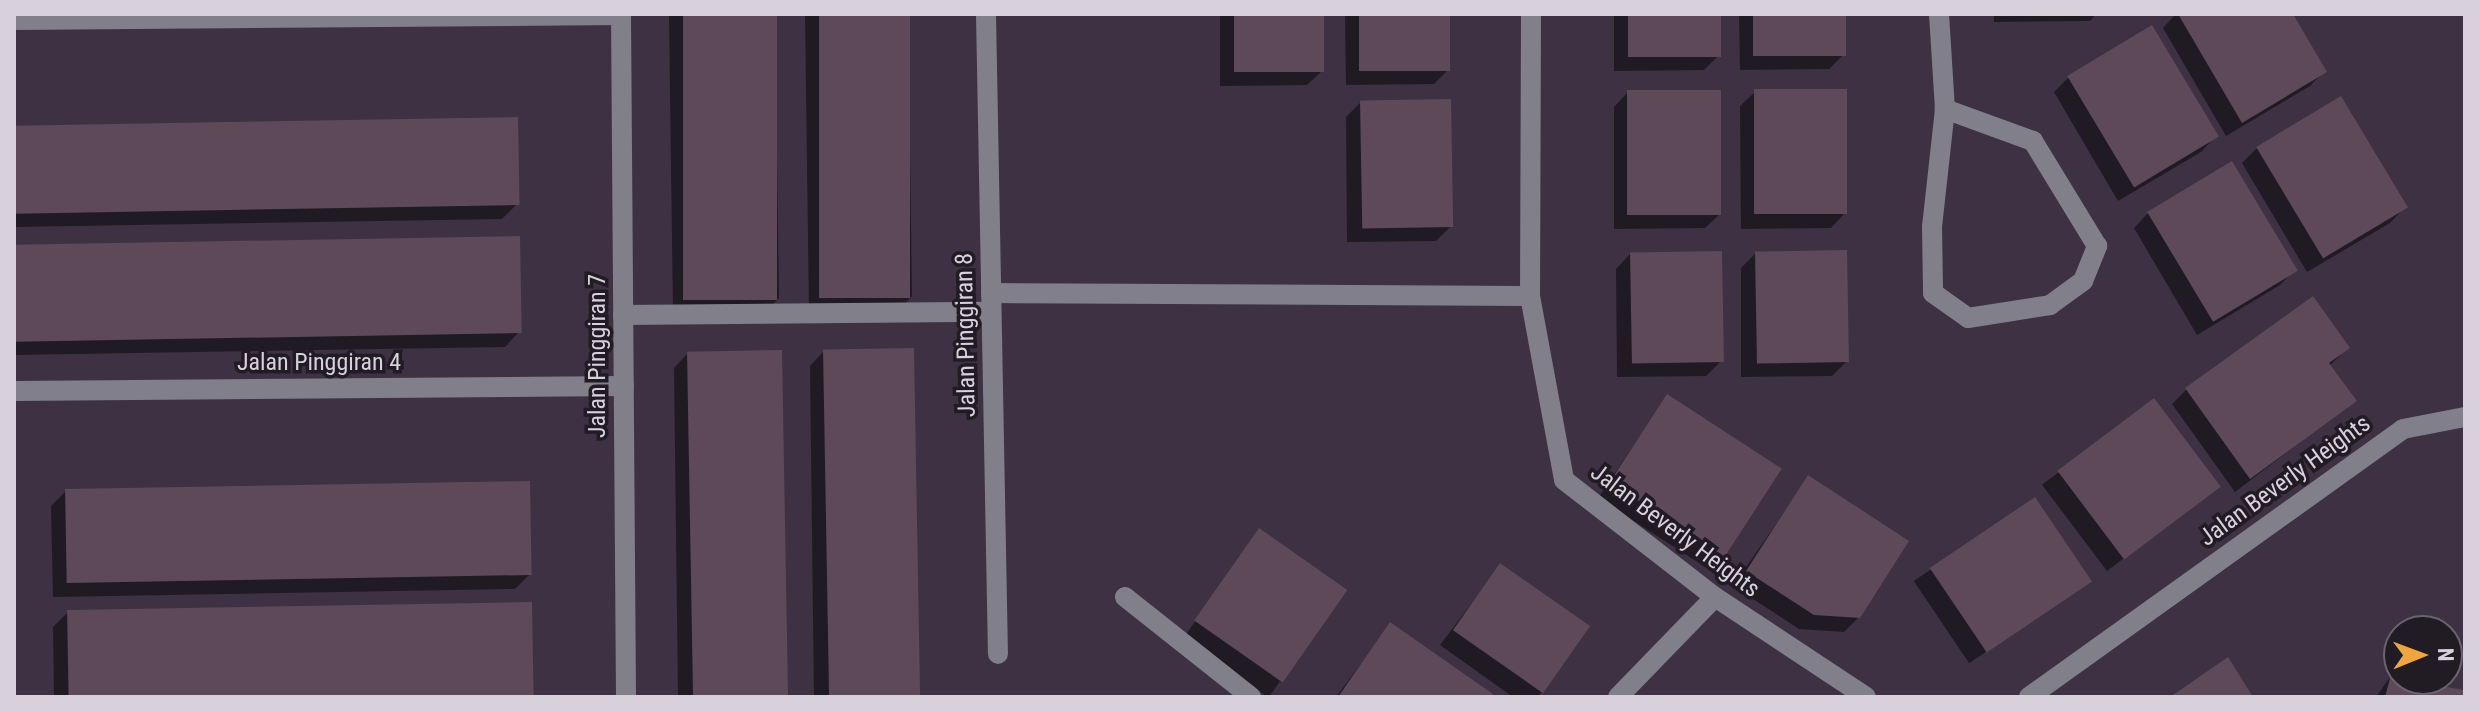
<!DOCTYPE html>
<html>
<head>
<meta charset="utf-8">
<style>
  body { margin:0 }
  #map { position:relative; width:2479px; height:711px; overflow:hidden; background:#3d3143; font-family:"Roboto Condensed",sans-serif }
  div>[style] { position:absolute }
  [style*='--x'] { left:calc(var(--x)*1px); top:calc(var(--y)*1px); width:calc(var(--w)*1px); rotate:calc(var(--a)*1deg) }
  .shadow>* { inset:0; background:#0007; transform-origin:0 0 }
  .building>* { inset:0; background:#5d4957; transform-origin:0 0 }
  .minor>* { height:20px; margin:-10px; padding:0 10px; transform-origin:10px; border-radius:10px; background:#81808a }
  span { translate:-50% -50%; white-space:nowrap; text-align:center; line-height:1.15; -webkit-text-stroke:7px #211b23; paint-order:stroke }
  .street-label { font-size:24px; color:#d8d1dc }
  .frame { position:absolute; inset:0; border:16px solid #d8d1dc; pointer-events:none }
  .north { position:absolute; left:2383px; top:615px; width:80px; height:80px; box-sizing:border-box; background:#211b23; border:2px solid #6a646d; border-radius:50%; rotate:89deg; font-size:22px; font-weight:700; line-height:32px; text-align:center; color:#d8d1dc }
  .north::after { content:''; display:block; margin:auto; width:28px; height:36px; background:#f0a63f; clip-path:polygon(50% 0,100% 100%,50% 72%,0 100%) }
</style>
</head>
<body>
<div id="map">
  <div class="shadow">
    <i style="clip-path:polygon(669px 14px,775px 14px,779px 298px,764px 313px,673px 314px)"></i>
    <i style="clip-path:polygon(805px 14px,908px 14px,912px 296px,898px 311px,809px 312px)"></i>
    <i style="clip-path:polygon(1220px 14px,1322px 14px,1322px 71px,1307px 85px,1220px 86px)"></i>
    <i style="clip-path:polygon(1345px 14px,1448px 14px,1449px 69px,1434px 84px,1346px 85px)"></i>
    <i style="clip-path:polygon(1614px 14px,1719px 14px,1719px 55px,1704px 70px,1614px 71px)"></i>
    <i style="clip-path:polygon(1739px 14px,1844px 14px,1844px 54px,1829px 69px,1740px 70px)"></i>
    <i style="clip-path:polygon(1994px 14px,2096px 14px,2090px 21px,1994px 22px)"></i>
    <i style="clip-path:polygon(2176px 14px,2290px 14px,2324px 71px,2310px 86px,2226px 136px,2163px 28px)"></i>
    <i style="clip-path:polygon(2068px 78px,2215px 137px,2201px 152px,2118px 201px,2054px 92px)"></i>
    <i style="clip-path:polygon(1628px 92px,1720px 214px,1705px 228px,1614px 229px,1614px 107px)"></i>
    <i style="clip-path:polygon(1755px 92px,1845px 213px,1831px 228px,1741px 229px,1740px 106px)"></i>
    <i style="clip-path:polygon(1361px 102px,1451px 226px,1436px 241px,1347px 242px,1346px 117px)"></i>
    <i style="clip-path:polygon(14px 127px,517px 204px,502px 219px,14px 227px)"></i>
    <i style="clip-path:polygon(2257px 148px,2404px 208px,2390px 223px,2307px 272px,2242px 163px)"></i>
    <i style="clip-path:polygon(2148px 213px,2294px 271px,2280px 285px,2197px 335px,2134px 228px)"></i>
    <i style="clip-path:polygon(14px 246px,519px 332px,505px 347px,14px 355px)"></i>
    <i style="clip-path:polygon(1756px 253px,1847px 361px,1832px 376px,1741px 377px,1741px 268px)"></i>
    <i style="clip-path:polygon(1630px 254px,1721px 361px,1706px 376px,1617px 377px,1616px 269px)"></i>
    <i style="clip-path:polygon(2348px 348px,2329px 366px,2354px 401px,2235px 492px,2172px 404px,2186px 390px)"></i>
    <i style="clip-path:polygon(824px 351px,917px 697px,814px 697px,810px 366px)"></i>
    <i style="clip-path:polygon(688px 353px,785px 697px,678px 697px,674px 368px)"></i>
    <i style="clip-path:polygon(1667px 396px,1724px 555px,1710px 570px,1598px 498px)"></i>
    <i style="left:2153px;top:401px;width:108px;height:139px;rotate:53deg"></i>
    <i style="clip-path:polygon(1808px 478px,1859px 617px,1844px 632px,1799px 629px,1733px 586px)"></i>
    <i style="clip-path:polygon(66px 491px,530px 574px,515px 589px,53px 597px,51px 506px)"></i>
    <i style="left:2034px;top:500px;width:99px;height:145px;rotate:56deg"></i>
    <i style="left:1259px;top:530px;width:104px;height:132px;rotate:35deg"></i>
    <i style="clip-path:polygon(1500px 566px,1542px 692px,1537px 697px,1513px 697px,1440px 645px)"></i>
    <i style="clip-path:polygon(68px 612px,532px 697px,54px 697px,53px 627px)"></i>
    <i style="clip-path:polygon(1391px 624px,1488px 697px,1336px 697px)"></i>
    <i style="clip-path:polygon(2393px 673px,2399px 679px,2461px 692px,2460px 697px,2376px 697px)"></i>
  </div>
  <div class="building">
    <i style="left:683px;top:14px;width:94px;height:286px"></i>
    <i style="left:819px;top:14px;width:91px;height:284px"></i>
    <i style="left:1234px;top:14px;width:90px;height:58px"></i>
    <i style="left:1359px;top:14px;width:91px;height:57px"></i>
    <i style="left:1628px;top:14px;width:93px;height:43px"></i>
    <i style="left:1753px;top:14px;width:93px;height:42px"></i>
    <i style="clip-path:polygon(2178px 14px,2293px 14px,2327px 72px,2242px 123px)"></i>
    <i style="left:2152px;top:25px;width:130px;height:99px;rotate:59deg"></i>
    <i style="left:1847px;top:89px;width:125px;height:93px;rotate:90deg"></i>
    <i style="left:1627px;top:90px;width:94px;height:125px"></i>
    <i style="left:2341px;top:96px;width:130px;height:99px;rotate:59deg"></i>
    <i style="left:1451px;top:99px;width:128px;height:91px;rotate:89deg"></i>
    <i style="left:518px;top:117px;width:88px;height:504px;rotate:89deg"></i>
    <i style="left:2232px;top:161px;width:128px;height:99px;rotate:59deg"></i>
    <i style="left:520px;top:236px;width:97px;height:506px;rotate:89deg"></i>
    <i style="left:1847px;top:250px;width:112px;height:92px;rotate:89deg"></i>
    <i style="left:1722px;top:251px;width:111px;height:92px;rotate:89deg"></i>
    <i style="clip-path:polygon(2313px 296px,2350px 348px,2329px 363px,2357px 401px,2250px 479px,2185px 388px)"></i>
    <i style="left:914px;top:348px;width:349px;height:91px;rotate:89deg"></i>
    <i style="left:782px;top:350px;width:347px;height:95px;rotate:89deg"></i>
    <i style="left:1667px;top:394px;width:137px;height:105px;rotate:33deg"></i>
    <i style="left:2154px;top:398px;width:111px;height:121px;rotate:53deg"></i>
    <i style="clip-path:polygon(1808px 475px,1909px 541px,1860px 618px,1814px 615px,1746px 571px)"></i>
    <i style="left:530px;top:481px;width:94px;height:465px;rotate:89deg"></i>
    <i style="left:2035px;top:497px;width:102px;height:127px;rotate:56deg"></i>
    <i style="left:1259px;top:528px;width:108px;height:113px;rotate:35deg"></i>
    <i style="left:1500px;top:563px;width:110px;height:82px;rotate:35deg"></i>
    <i style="left:532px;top:602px;width:95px;height:465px;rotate:89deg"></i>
    <i style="clip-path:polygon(1390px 622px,1493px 694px,1491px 697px,1338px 697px)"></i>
    <i style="clip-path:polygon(2228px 657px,2253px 697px,2170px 697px)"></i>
    <i style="clip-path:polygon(2392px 671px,2399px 673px,2399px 679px,2464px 690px,2462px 697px,2385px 697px)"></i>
  </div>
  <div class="minor">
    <i style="--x:621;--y:14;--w:683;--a:89.58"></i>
    <i style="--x:986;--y:14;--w:640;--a:88.93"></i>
    <i style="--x:1531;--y:14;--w:282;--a:90.2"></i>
    <i style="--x:1530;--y:296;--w:187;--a:79.5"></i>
    <i style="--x:1564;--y:480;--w:191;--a:37.8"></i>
    <i style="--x:1715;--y:597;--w:181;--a:33.5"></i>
    <i style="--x:1939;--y:14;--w:95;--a:86.4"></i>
    <i style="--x:1945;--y:109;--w:118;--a:96.3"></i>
    <i style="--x:1932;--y:226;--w:67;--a:89.1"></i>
    <i style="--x:1933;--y:293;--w:43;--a:35.5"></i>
    <i style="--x:1968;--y:318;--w:83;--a:-9"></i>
    <i style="--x:2050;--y:305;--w:41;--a:-36"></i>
    <i style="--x:2083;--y:281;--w:38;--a:-68"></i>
    <i style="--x:2097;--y:246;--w:123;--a:-121.4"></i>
    <i style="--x:2033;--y:141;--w:94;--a:-160"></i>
    <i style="--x:14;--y:20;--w:607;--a:-0.47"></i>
    <i style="--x:991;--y:293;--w:539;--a:0.32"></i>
    <i style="--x:623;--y:315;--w:368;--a:-0.5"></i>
    <i style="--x:14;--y:391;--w:610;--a:-0.47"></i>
    <i style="--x:1125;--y:597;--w:161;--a:38.4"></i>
    <i style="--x:1618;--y:697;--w:139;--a:-45.9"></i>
    <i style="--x:2029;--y:697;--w:460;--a:-35.6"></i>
    <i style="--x:2403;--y:429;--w:63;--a:-11"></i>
  </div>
  <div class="street-label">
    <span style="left:966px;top:335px;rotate:-91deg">Jalan Pinggiran 8</span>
    <span style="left:598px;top:356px;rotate:-90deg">Jalan Pinggiran 7</span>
    <span style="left:319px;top:363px">Jalan Pinggiran 4</span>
    <span style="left:2285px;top:481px;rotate:-36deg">Jalan Beverly Heights</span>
    <span style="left:1675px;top:531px;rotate:37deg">Jalan Beverly Heights</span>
  </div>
  <div class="frame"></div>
  <div class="north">N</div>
</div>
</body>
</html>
